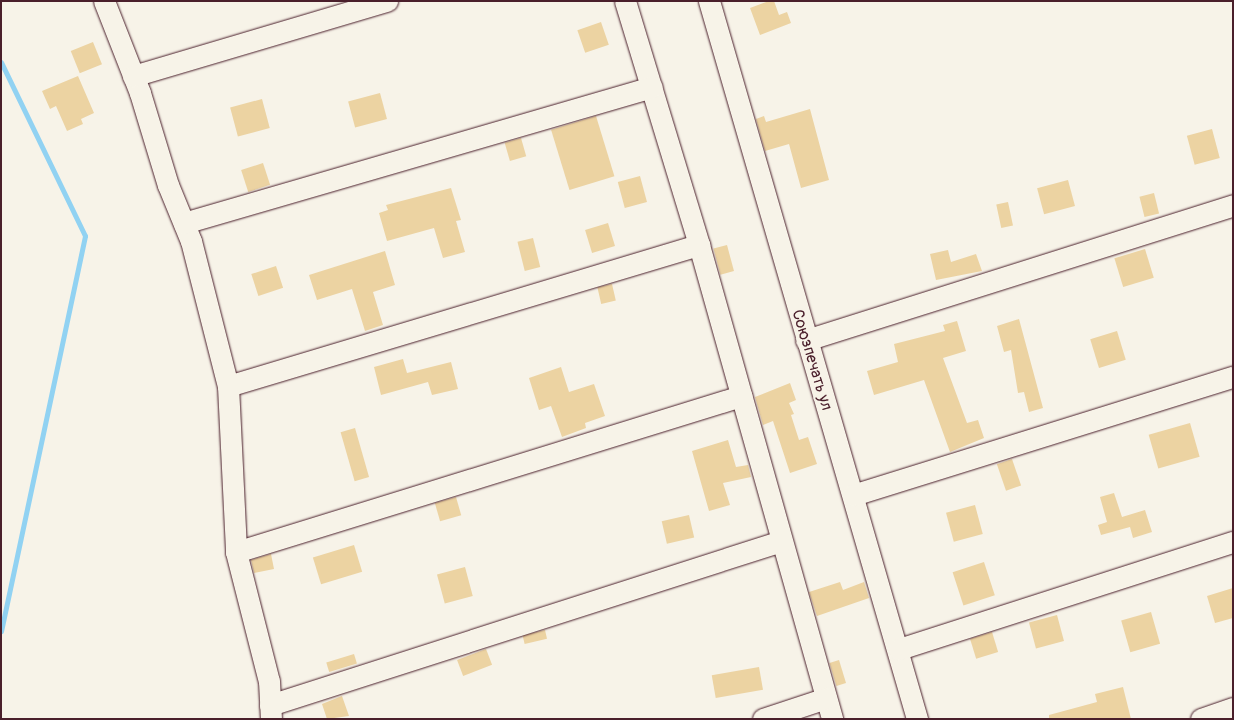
<!DOCTYPE html>
<html>
<head>
<meta charset="utf-8">
<style>
  body { margin:0 }
  #map { position:relative; width:1234px; height:720px; overflow:hidden; background:#f7f3e8; font-family:Pangolin,sans-serif }
  div>[style] { position:absolute }
  [style*='--x'] { left:calc(var(--x)*1px); top:calc(var(--y)*1px); width:calc(var(--w)*1px); rotate:calc(var(--a)*1deg) }
  .stream>* { height:5px; margin:-2.5px; padding:0 2.5px; transform-origin:2.5px; border-radius:2.5px; background:#91d2f2 }
  .building>* { inset:0; background:#ecd3a2; transform-origin:0 0 }
  .roads { filter:drop-shadow(0 0 1px #4a1f2b) drop-shadow(0 0 1px #4a1f2b) }
  .minor>* { height:21px; margin:-10.5px; padding:0 10.5px; transform-origin:10.5px; border-radius:10.5px; background:#f7f3e8 }
  span { translate:-50% -50%; white-space:nowrap; text-align:center; line-height:1.15; -webkit-text-stroke:4px #f7f3e8; paint-order:stroke }
  .street-label { font-size:16px; color:#4a1f2b }
  .frame { position:absolute; inset:0; border:2px solid #4a1f2b; pointer-events:none }
</style>
</head>
<body>
<div id="map">
  <div class="stream">
    <i style="--x:1;--y:62;--w:193;--a:64.2"></i>
    <i style="--x:85;--y:236;--w:404;--a:102"></i>
  </div>
  <div class="building">
    <i style="clip-path:polygon(769px 1px,774px 1px,779px 15px,787px 12px,791px 23px,760px 35px,750px 8px)"></i>
    <i style="left:601px;top:22px;width:24px;height:25px;rotate:71deg"></i>
    <i style="left:93px;top:42px;width:24px;height:24px;rotate:68deg"></i>
    <i style="clip-path:polygon(78px 76px,94px 113px,81px 119px,83px 124px,67px 131px,56px 106px,50px 109px,42px 91px)"></i>
    <i style="left:380px;top:93px;width:27px;height:33px;rotate:75deg"></i>
    <i style="left:262px;top:99px;width:30px;height:33px;rotate:75deg"></i>
    <i style="clip-path:polygon(810px 109px,829px 180px,801px 188px,789px 144px,765px 151px,756px 119px,764px 116px,766px 122px)"></i>
    <i style="left:596px;top:116px;width:63px;height:47px;rotate:73deg"></i>
    <i style="left:1212px;top:129px;width:30px;height:26px;rotate:75deg"></i>
    <i style="left:521px;top:138px;width:19px;height:17px;rotate:74deg"></i>
    <i style="left:263px;top:163px;width:23px;height:23px;rotate:72deg"></i>
    <i style="left:640px;top:176px;width:27px;height:23px;rotate:75deg"></i>
    <i style="left:1068px;top:180px;width:27px;height:32px;rotate:75deg"></i>
    <i style="clip-path:polygon(451px 188px,461px 220px,456px 221px,465px 252px,443px 258px,434px 228px,387px 241px,379px 213px,388px 210px,386px 205px)"></i>
    <i style="left:1154px;top:193px;width:21px;height:15px;rotate:76deg"></i>
    <i style="left:1008px;top:202px;width:24px;height:12px;rotate:78deg"></i>
    <i style="left:608px;top:223px;width:24px;height:24px;rotate:73deg"></i>
    <i style="left:533px;top:238px;width:30px;height:16px;rotate:76deg"></i>
    <i style="left:727px;top:245px;width:27px;height:14px;rotate:75deg"></i>
    <i style="left:1145px;top:249px;width:30px;height:32px;rotate:73deg"></i>
    <i style="clip-path:polygon(948px 250px,951px 262px,976px 254px,982px 271px,936px 280px,930px 254px)"></i>
    <i style="clip-path:polygon(385px 251px,395px 285px,373px 292px,383px 325px,365px 331px,352px 289px,317px 300px,309px 275px)"></i>
    <i style="left:276px;top:266px;width:23px;height:26px;rotate:72deg"></i>
    <i style="left:612px;top:284px;width:17px;height:15px;rotate:77deg"></i>
    <i style="clip-path:polygon(1019px 319px,1043px 408px,1029px 412px,1024px 392px,1018px 393px,1011px 350px,1004px 352px,997px 326px)"></i>
    <i style="clip-path:polygon(957px 321px,966px 351px,943px 358px,967px 423px,978px 420px,984px 438px,950px 452px,924px 380px,874px 395px,867px 371px,898px 362px,894px 344px,945px 331px,943px 325px)"></i>
    <i style="left:1117px;top:331px;width:30px;height:28px;rotate:73deg"></i>
    <i style="clip-path:polygon(403px 359px,407px 373px,451px 362px,458px 389px,432px 395px,428px 382px,381px 395px,374px 367px)"></i>
    <i style="clip-path:polygon(561px 367px,569px 392px,594px 384px,605px 416px,585px 423px,586px 428px,562px 437px,551px 406px,539px 410px,529px 378px)"></i>
    <i style="clip-path:polygon(790px 383px,796px 400px,789px 403px,794px 414px,791px 415px,799px 440px,808px 437px,817px 464px,790px 473px,773px 421px,763px 425px,755px 397px)"></i>
    <i style="left:1190px;top:423px;width:35px;height:43px;rotate:74deg"></i>
    <i style="left:355px;top:428px;width:51px;height:15px;rotate:74deg"></i>
    <i style="clip-path:polygon(728px 440px,736px 467px,748px 465px,751px 477px,723px 483px,730px 505px,709px 511px,692px 451px)"></i>
    <i style="left:1012px;top:459px;width:28px;height:16px;rotate:71deg"></i>
    <i style="clip-path:polygon(1114px 493px,1122px 517px,1145px 510px,1152px 532px,1133px 538px,1130px 527px,1101px 535px,1098px 525px,1107px 522px,1100px 497px)"></i>
    <i style="left:456px;top:497px;width:19px;height:22px;rotate:74deg"></i>
    <i style="left:975px;top:505px;width:30px;height:30px;rotate:75deg"></i>
    <i style="left:689px;top:515px;width:23px;height:28px;rotate:77deg"></i>
    <i style="left:354px;top:545px;width:28px;height:43px;rotate:73deg"></i>
    <i style="clip-path:polygon(271px 554px,274px 569px,254px 573px,251px 560px)"></i>
    <i style="left:984px;top:562px;width:35px;height:33px;rotate:72deg"></i>
    <i style="left:465px;top:567px;width:30px;height:29px;rotate:75deg"></i>
    <i style="clip-path:polygon(840px 582px,843px 590px,864px 582px,869px 598px,817px 616px,809px 592px)"></i>
    <i style="clip-path:polygon(1233px 588px,1233px 618px,1215px 623px,1207px 596px)"></i>
    <i style="left:1151px;top:612px;width:33px;height:31px;rotate:74deg"></i>
    <i style="left:1057px;top:615px;width:27px;height:29px;rotate:75deg"></i>
    <i style="left:545px;top:630px;width:9px;height:23px;rotate:77deg"></i>
    <i style="left:992px;top:632px;width:21px;height:23px;rotate:73deg"></i>
    <i style="left:486px;top:649px;width:17px;height:31px;rotate:69deg"></i>
    <i style="left:354px;top:654px;width:10px;height:29px;rotate:73deg"></i>
    <i style="left:839px;top:660px;width:24px;height:10px;rotate:73deg"></i>
    <i style="left:759px;top:667px;width:23px;height:48px;rotate:80deg"></i>
    <i style="clip-path:polygon(1123px 687px,1131px 719px,1049px 719px,1049px 715px,1097px 702px,1095px 694px)"></i>
    <i style="clip-path:polygon(342px 696px,349px 716px,327px 719px,322px 704px)"></i>
  </div>
  <div class="roads">
    <div class="minor">
      <i style="--x:104;--y:1;--w:99;--a:68.6"></i>
      <i style="--x:140;--y:93;--w:96;--a:73.1"></i>
      <i style="--x:168;--y:185;--w:61;--a:67.7"></i>
      <i style="--x:191;--y:241;--w:150;--a:75.7"></i>
      <i style="--x:228;--y:386;--w:166;--a:87.2"></i>
      <i style="--x:236;--y:552;--w:133;--a:75.7"></i>
      <i style="--x:269;--y:681;--w:38;--a:87"></i>
      <i style="--x:625;--y:1;--w:255;--a:73.1"></i>
      <i style="--x:699;--y:245;--w:492;--a:74.3"></i>
      <i style="--x:709;--y:1;--w:748;--a:73.84"></i>
      <i style="--x:133;--y:76;--w:265;--a:-16.5"></i>
      <i style="--x:184;--y:223;--w:487;--a:-16.2"></i>
      <i style="--x:806;--y:340;--w:448;--a:-17.5"></i>
      <i style="--x:228;--y:386;--w:492;--a:-16.7"></i>
      <i style="--x:853;--y:495;--w:398;--a:-17.3"></i>
      <i style="--x:236;--y:552;--w:529;--a:-17.17"></i>
      <i style="--x:899;--y:649;--w:351;--a:-17.8"></i>
      <i style="--x:270;--y:705;--w:537;--a:-17.79"></i>
      <i style="--x:763;--y:719;--w:66;--a:-18.4"></i>
      <i style="--x:1201;--y:719;--w:34;--a:-19"></i>
    </div>
  </div>
  <div class="street-label">
    <span style="left:812px;top:360px;rotate:73deg">Союзпечать ул</span>
  </div>
  <div class="frame"></div>
</div>
</body>
</html>
